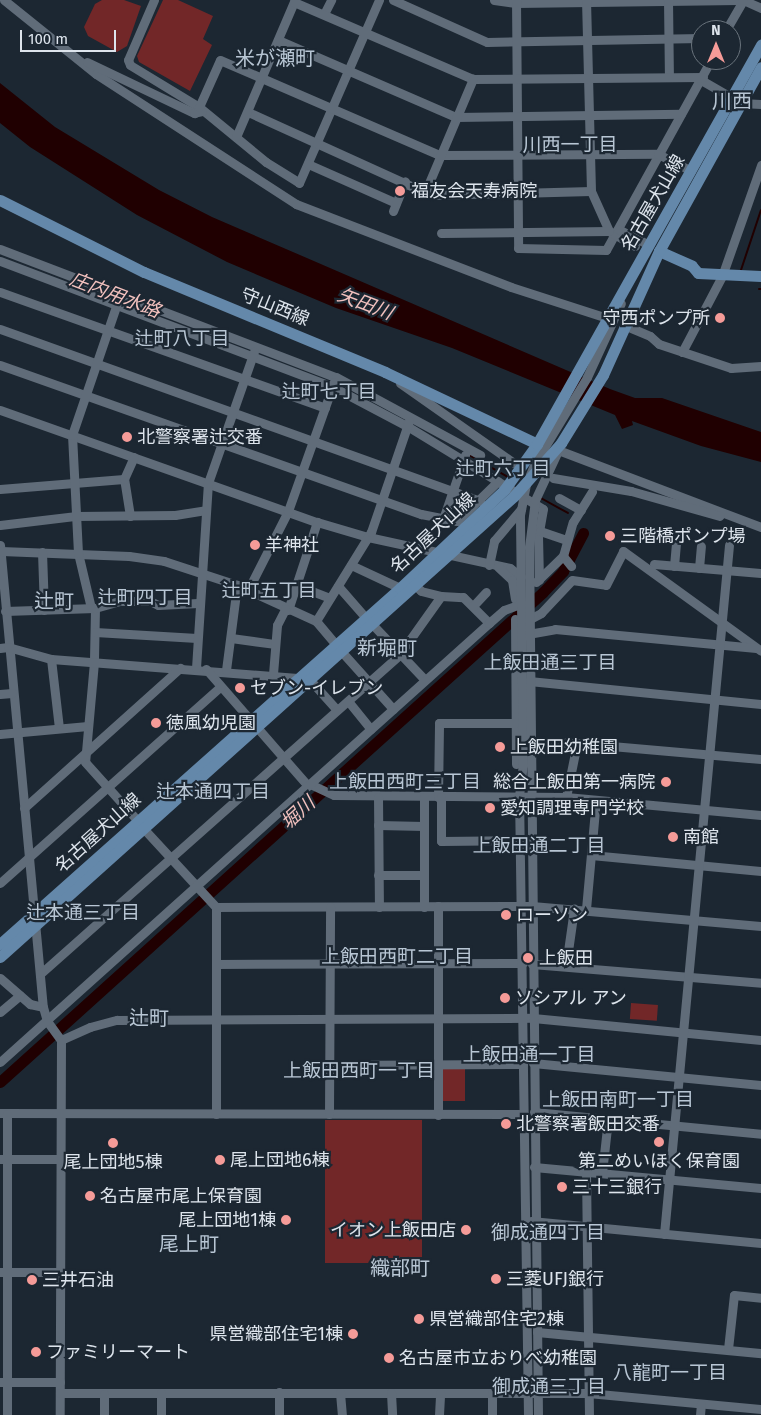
<!DOCTYPE html>
<html>
<head>
<meta charset="utf-8">
<style>
  body { margin:0 }
  #map { position:relative; width:761px; height:1415px; overflow:hidden; background:#1c2732; font-family:"Fira Sans","Noto Sans JP",sans-serif }
  div>[style] { position:absolute }
  [style*='--x'] { left:calc(var(--x)*1px); top:calc(var(--y)*1px); width:calc(var(--w)*1px); rotate:calc(var(--a)*1deg) }
  .green>* { inset:0; background:#722728; transform-origin:0 0 }
  .water>* { inset:0; background:#200001 }
  .stream>* { height:2px; margin:-1px; padding:0 1px; transform-origin:1px; border-radius:1px; background:#200001 }
  .river>* { height:11px; margin:-5.5px; padding:0 5.5px; transform-origin:5.5px; border-radius:5.5px; background:#200001 }
  .minor>* { height:9px; margin:-4.5px; padding:0 4.5px; transform-origin:4.5px; border-radius:4.5px; background:#606c79 }
  .major>* { height:11px; margin:-5.5px; padding:0 5.5px; transform-origin:5.5px; border-radius:5.5px; background:#6488aa }
  .dots>* { width:14px; height:14px; translate:-50% -50%; box-sizing:border-box; border:2px solid #1c2732; border-radius:50% }
  span { translate:-50% -50%; white-space:nowrap; text-align:center; line-height:1.15; -webkit-text-stroke:4.5px #1c2732; paint-order:stroke }
  .poi-label { font-size:18px; color:#dde4ec }
  .left { translate:0 -50%; text-align:left }
  .right { translate:-100% -50%; text-align:right }
  .street-label { font-size:18px; color:#dde4ec }
  .neighbourhood-label { font-size:19px; color:#b8c6d4 }
  .water-label { font-size:19px; color:#f2c1be; font-style:italic }
  .quarter-label { font-size:20px; color:#b8c6d4 }
  .north { position:absolute; left:691px; top:20px; width:50px; height:50px; box-sizing:border-box; background:#1c2732; border:1px solid #69737c; border-radius:50%; rotate:0deg; font-size:14px; font-weight:700; line-height:20px; text-align:center; color:#dde4ec }
  .north::after { content:''; display:block; margin:auto; width:18px; height:22px; background:#f59b98; clip-path:polygon(50% 0,100% 100%,50% 72%,0 100%) }
  .scale { position:absolute; left:20px; top:30px; width:96px; height:22px; box-sizing:border-box; border:2px solid #dde4ec; border-top:0; padding-left:6px; font-size:15px; line-height:18px; white-space:nowrap; color:#dde4ec; -webkit-text-stroke:4px #1c2732; paint-order:stroke }
</style>
</head>
<body>
<div id="map">
  <div class="green">
    <i style="clip-path:polygon(102px 0,124px 0,141px 6px,127px 46px,117px 52px,88px 36px,84px 27px,95px 4px)"></i>
    <i style="clip-path:polygon(163px 0,178px 0,213px 16px,203px 39px,212px 45px,190px 91px,139px 62px,137px 56px)"></i>
    <i style="left:631px;top:1003px;width:27px;height:16px;rotate:4deg"></i>
    <i style="left:440px;top:1067px;width:25px;height:34px"></i>
    <i style="left:325px;top:1120px;width:97px;height:143px"></i>
  </div>
  <div class="water">
    <i style="clip-path:polygon(0 83px,55px 127px,159px 190px,212px 217px,610px 389px,635px 398px,662px 398px,761px 432px,761px 462px,701px 446px,632px 421px,633px 425px,622px 429px,615px 415px,452px 348px,336px 308px,227px 262px,137px 215px,30px 147px,0 123px)"></i>
  </div>
  <div class="stream">
    <i style="--x:741;--y:270;--w:63;--a:-71.6"></i>
    <i style="--x:759;--y:289;--w:2;--a:0"></i>
    <i style="--x:469;--y:455;--w:45;--a:29.4"></i>
    <i style="--x:539;--y:497;--w:33;--a:29"></i>
  </div>
  <div class="river">
    <i style="--x:0;--y:1082;--w:731;--a:-42.06"></i>
    <i style="--x:543;--y:592;--w:29;--a:-46"></i>
    <i style="--x:563;--y:571;--w:43;--a:-62.2"></i>
  </div>
  <div class="minor">
    <i style="--x:4;--y:0;--w:118;--a:38.8"></i>
    <i style="--x:96;--y:74;--w:239;--a:33"></i>
    <i style="--x:296;--y:204;--w:230;--a:21.1"></i>
    <i style="--x:511;--y:287;--w:101;--a:17.9"></i>
    <i style="--x:154;--y:0;--w:65;--a:113.4"></i>
    <i style="--x:128;--y:60;--w:5;--a:68"></i>
    <i style="--x:130;--y:65;--w:81;--a:31.3"></i>
    <i style="--x:199;--y:107;--w:87;--a:39.4"></i>
    <i style="--x:266;--y:162;--w:39;--a:32"></i>
    <i style="--x:299;--y:183;--w:200;--a:-66.4"></i>
    <i style="--x:393;--y:0;--w:103;--a:24.1"></i>
    <i style="--x:487;--y:42;--w:214;--a:-1.1"></i>
    <i style="--x:494;--y:0;--w:22;--a:8"></i>
    <i style="--x:516;--y:3;--w:222;--a:-0.8"></i>
    <i style="--x:516;--y:0;--w:248;--a:89.5"></i>
    <i style="--x:518;--y:248;--w:88;--a:1.3"></i>
    <i style="--x:606;--y:250;--w:217;--a:-61.1"></i>
    <i style="--x:586;--y:0;--w:191;--a:88.5"></i>
    <i style="--x:591;--y:191;--w:44;--a:65.8"></i>
    <i style="--x:609;--y:231;--w:30;--a:30"></i>
    <i style="--x:668;--y:0;--w:77;--a:89.3"></i>
    <i style="--x:743;--y:0;--w:20;--a:24"></i>
    <i style="--x:324;--y:14;--w:16;--a:-63"></i>
    <i style="--x:726;--y:30;--w:34;--a:-60"></i>
    <i style="--x:278;--y:40;--w:194;--a:23.4"></i>
    <i style="--x:456;--y:117;--w:225;--a:-0.8"></i>
    <i style="--x:87;--y:62;--w:119;--a:25.5"></i>
    <i style="--x:194;--y:113;--w:8;--a:-14"></i>
    <i style="--x:701;--y:80;--w:46;--a:29.9"></i>
    <i style="--x:741;--y:103;--w:20;--a:3"></i>
    <i style="--x:199;--y:107;--w:51;--a:-65.9"></i>
    <i style="--x:220;--y:60;--w:240;--a:23.4"></i>
    <i style="--x:440;--y:155;--w:218;--a:-0.3"></i>
    <i style="--x:658;--y:154;--w:37;--a:27"></i>
    <i style="--x:248;--y:112;--w:201;--a:24.4"></i>
    <i style="--x:431;--y:195;--w:160;--a:-1.4"></i>
    <i style="--x:236;--y:137;--w:147;--a:-66.8"></i>
    <i style="--x:294;--y:2;--w:195;--a:23.3"></i>
    <i style="--x:473;--y:79;--w:230;--a:-0.5"></i>
    <i style="--x:308;--y:164;--w:96;--a:23.9"></i>
    <i style="--x:426;--y:190;--w:121;--a:-67.1"></i>
    <i style="--x:393;--y:211;--w:32;--a:-68"></i>
    <i style="--x:618;--y:229;--w:35;--a:27"></i>
    <i style="--x:441;--y:233;--w:168;--a:-0.7"></i>
    <i style="--x:0;--y:249;--w:360;--a:20.9"></i>
    <i style="--x:336;--y:377;--w:164;--a:28.4"></i>
    <i style="--x:0;--y:261;--w:356;--a:20.7"></i>
    <i style="--x:333;--y:387;--w:84;--a:27.8"></i>
    <i style="--x:407;--y:426;--w:159;--a:31.4"></i>
    <i style="--x:543;--y:509;--w:27;--a:100"></i>
    <i style="--x:538;--y:536;--w:44;--a:88.7"></i>
    <i style="--x:0;--y:292;--w:345;--a:19.6"></i>
    <i style="--x:624;--y:325;--w:28;--a:23"></i>
    <i style="--x:650;--y:336;--w:12;--a:42"></i>
    <i style="--x:659;--y:344;--w:76;--a:18.4"></i>
    <i style="--x:731;--y:368;--w:30;--a:-4"></i>
    <i style="--x:0;--y:329;--w:510;--a:19.71"></i>
    <i style="--x:682;--y:352;--w:86;--a:-62.2"></i>
    <i style="--x:722;--y:276;--w:118;--a:-70.6"></i>
    <i style="--x:0;--y:365;--w:447;--a:19.5"></i>
    <i style="--x:421;--y:514;--w:37;--a:11"></i>
    <i style="--x:457;--y:521;--w:57;--a:-44.3"></i>
    <i style="--x:400;--y:383;--w:139;--a:35.1"></i>
    <i style="--x:0;--y:410;--w:336;--a:19.5"></i>
    <i style="--x:317;--y:522;--w:53;--a:16.4"></i>
    <i style="--x:368;--y:537;--w:145;--a:12.3"></i>
    <i style="--x:510;--y:568;--w:14;--a:39"></i>
    <i style="--x:558;--y:450;--w:217;--a:20.8"></i>
    <i style="--x:553;--y:478;--w:79;--a:9.5"></i>
    <i style="--x:631;--y:491;--w:92;--a:15.7"></i>
    <i style="--x:0;--y:489;--w:124;--a:-4.6"></i>
    <i style="--x:559;--y:498;--w:25;--a:29"></i>
    <i style="--x:130;--y:516;--w:37;--a:-99"></i>
    <i style="--x:124;--y:479;--w:24;--a:-66"></i>
    <i style="--x:443;--y:519;--w:68;--a:-71"></i>
    <i style="--x:0;--y:525;--w:77;--a:-6.8"></i>
    <i style="--x:76;--y:516;--w:99;--a:-0.6"></i>
    <i style="--x:175;--y:515;--w:31;--a:-9"></i>
    <i style="--x:540;--y:531;--w:28;--a:19"></i>
    <i style="--x:0;--y:545;--w:464;--a:84.7"></i>
    <i style="--x:43;--y:1007;--w:15;--a:74"></i>
    <i style="--x:47;--y:1021;--w:24;--a:54"></i>
    <i style="--x:61;--y:1040;--w:375;--a:90.2"></i>
    <i style="--x:1;--y:551;--w:128;--a:2.2"></i>
    <i style="--x:129;--y:556;--w:35;--a:8"></i>
    <i style="--x:164;--y:561;--w:77;--a:18.2"></i>
    <i style="--x:237;--y:585;--w:87;--a:24.5"></i>
    <i style="--x:316;--y:621;--w:30;--a:50"></i>
    <i style="--x:42;--y:552;--w:58;--a:88"></i>
    <i style="--x:563;--y:556;--w:13;--a:51"></i>
    <i style="--x:654;--y:564;--w:107;--a:4.8"></i>
    <i style="--x:351;--y:565;--w:54;--a:25.1"></i>
    <i style="--x:489;--y:565;--w:25;--a:-78"></i>
    <i style="--x:494;--y:541;--w:42;--a:-49.8"></i>
    <i style="--x:674;--y:566;--w:24;--a:-85"></i>
    <i style="--x:498;--y:567;--w:19;--a:43"></i>
    <i style="--x:512;--y:580;--w:19;--a:81"></i>
    <i style="--x:699;--y:568;--w:22;--a:-85"></i>
    <i style="--x:536;--y:582;--w:37;--a:-44"></i>
    <i style="--x:563;--y:556;--w:35;--a:-74"></i>
    <i style="--x:573;--y:522;--w:36;--a:-58"></i>
    <i style="--x:296;--y:585;--w:36;--a:21"></i>
    <i style="--x:415;--y:585;--w:8;--a:45"></i>
    <i style="--x:421;--y:591;--w:21;--a:14"></i>
    <i style="--x:441;--y:596;--w:22;--a:3"></i>
    <i style="--x:463;--y:597;--w:37;--a:45"></i>
    <i style="--x:338;--y:586;--w:41;--a:48.9"></i>
    <i style="--x:248;--y:590;--w:89;--a:-63.1"></i>
    <i style="--x:288;--y:511;--w:137;--a:-70.4"></i>
    <i style="--x:473;--y:606;--w:19;--a:-47"></i>
    <i style="--x:91;--y:608;--w:57;--a:-103.3"></i>
    <i style="--x:78;--y:553;--w:118;--a:-92.9"></i>
    <i style="--x:72;--y:435;--w:145;--a:-71.1"></i>
    <i style="--x:95;--y:608;--w:54;--a:91.1"></i>
    <i style="--x:94;--y:662;--w:100;--a:95.1"></i>
    <i style="--x:85;--y:762;--w:79;--a:48.1"></i>
    <i style="--x:288;--y:610;--w:93;--a:-71.8"></i>
    <i style="--x:5;--y:611;--w:90;--a:-1.9"></i>
    <i style="--x:95;--y:608;--w:26;--a:-16"></i>
    <i style="--x:120;--y:601;--w:30;--a:0"></i>
    <i style="--x:150;--y:601;--w:9;--a:27"></i>
    <i style="--x:158;--y:605;--w:40;--a:-2.9"></i>
    <i style="--x:515;--y:619;--w:145;--a:89.6"></i>
    <i style="--x:528;--y:620;--w:15;--a:-28"></i>
    <i style="--x:541;--y:613;--w:45;--a:-46.8"></i>
    <i style="--x:572;--y:580;--w:34;--a:8"></i>
    <i style="--x:606;--y:585;--w:38;--a:-63"></i>
    <i style="--x:623;--y:551;--w:170;--a:35.9"></i>
    <i style="--x:316;--y:621;--w:105;--a:-58.3"></i>
    <i style="--x:371;--y:532;--w:117;--a:-71.1"></i>
    <i style="--x:372;--y:624;--w:77;--a:46.6"></i>
    <i style="--x:95;--y:632;--w:102;--a:3.4"></i>
    <i style="--x:528;--y:634;--w:27;--a:-10"></i>
    <i style="--x:555;--y:629;--w:202;--a:5.4"></i>
    <i style="--x:231;--y:638;--w:43;--a:7.9"></i>
    <i style="--x:0;--y:648;--w:8;--a:-7"></i>
    <i style="--x:8;--y:647;--w:45;--a:15.6"></i>
    <i style="--x:51;--y:659;--w:247;--a:4.4"></i>
    <i style="--x:341;--y:651;--w:78;--a:48.1"></i>
    <i style="--x:51;--y:659;--w:69;--a:83.4"></i>
    <i style="--x:196;--y:668;--w:185;--a:-86.3"></i>
    <i style="--x:208;--y:483;--w:139;--a:-70.7"></i>
    <i style="--x:206;--y:669;--w:155;--a:48.9"></i>
    <i style="--x:226;--y:670;--w:86;--a:-82.6"></i>
    <i style="--x:273;--y:674;--w:49;--a:-85.3"></i>
    <i style="--x:277;--y:625;--w:18;--a:-63"></i>
    <i style="--x:310;--y:680;--w:40;--a:48"></i>
    <i style="--x:529;--y:681;--w:233;--a:5.7"></i>
    <i style="--x:0;--y:694;--w:12;--a:-5"></i>
    <i style="--x:348;--y:701;--w:36;--a:51"></i>
    <i style="--x:0;--y:734;--w:88;--a:-5.2"></i>
    <i style="--x:530;--y:742;--w:47;--a:1.2"></i>
    <i style="--x:577;--y:743;--w:185;--a:5"></i>
    <i style="--x:310;--y:784;--w:26;--a:25"></i>
    <i style="--x:334;--y:795;--w:232;--a:0.5"></i>
    <i style="--x:566;--y:797;--w:196;--a:5.3"></i>
    <i style="--x:378;--y:797;--w:110;--a:89.5"></i>
    <i style="--x:438;--y:797;--w:74;--a:-89.2"></i>
    <i style="--x:439;--y:723;--w:77;--a:0"></i>
    <i style="--x:441;--y:797;--w:44;--a:90"></i>
    <i style="--x:441;--y:841;--w:80;--a:-0.7"></i>
    <i style="--x:566;--y:797;--w:55;--a:-78.5"></i>
    <i style="--x:24;--y:808;--w:210;--a:-41.9"></i>
    <i style="--x:378;--y:825;--w:46;--a:1.2"></i>
    <i style="--x:143;--y:828;--w:108;--a:47.3"></i>
    <i style="--x:216;--y:907;--w:316;--a:-0.2"></i>
    <i style="--x:532;--y:906;--w:230;--a:5"></i>
    <i style="--x:591;--y:855;--w:171;--a:5.4"></i>
    <i style="--x:378;--y:875;--w:46;--a:0"></i>
    <i style="--x:0;--y:883;--w:295;--a:-41.7"></i>
    <i style="--x:438;--y:906;--w:209;--a:90"></i>
    <i style="--x:424;--y:907;--w:110;--a:-90"></i>
    <i style="--x:586;--y:909;--w:109;--a:-84.8"></i>
    <i style="--x:216;--y:964;--w:307;--a:-0.2"></i>
    <i style="--x:532;--y:964;--w:230;--a:4.7"></i>
    <i style="--x:566;--y:965;--w:57;--a:-81.9"></i>
    <i style="--x:40;--y:974;--w:480;--a:-41.6"></i>
    <i style="--x:399;--y:655;--w:72;--a:-54.6"></i>
    <i style="--x:0;--y:978;--w:40;--a:41"></i>
    <i style="--x:30;--y:1004;--w:13;--a:13"></i>
    <i style="--x:0;--y:1012;--w:26;--a:-40"></i>
    <i style="--x:61;--y:1040;--w:32;--a:-24"></i>
    <i style="--x:90;--y:1027;--w:28;--a:-15"></i>
    <i style="--x:117;--y:1020;--w:416;--a:-0.3"></i>
    <i style="--x:533;--y:1018;--w:229;--a:5.5"></i>
    <i style="--x:0;--y:1062;--w:657;--a:-41.92"></i>
    <i style="--x:489;--y:623;--w:20;--a:-41"></i>
    <i style="--x:504;--y:610;--w:12;--a:-20"></i>
    <i style="--x:533;--y:1063;--w:229;--a:5.5"></i>
    <i style="--x:329;--y:1065;--w:194;--a:-0.3"></i>
    <i style="--x:534;--y:1112;--w:228;--a:5.5"></i>
    <i style="--x:0;--y:1113;--w:524;--a:0.11"></i>
    <i style="--x:216;--y:1114;--w:207;--a:-90"></i>
    <i style="--x:329;--y:1114;--w:207;--a:-89.7"></i>
    <i style="--x:0;--y:1159;--w:60;--a:0"></i>
    <i style="--x:534;--y:1167;--w:228;--a:5.3"></i>
    <i style="--x:586;--y:1171;--w:244;--a:89.3"></i>
    <i style="--x:602;--y:1173;--w:54;--a:-83.7"></i>
    <i style="--x:531;--y:1221;--w:231;--a:5.5"></i>
    <i style="--x:664;--y:1234;--w:692;--a:-84.61"></i>
    <i style="--x:0;--y:1272;--w:60;--a:0"></i>
    <i style="--x:537;--y:1332;--w:225;--a:5.4"></i>
    <i style="--x:728;--y:1349;--w:54;--a:-83.7"></i>
    <i style="--x:734;--y:1295;--w:27;--a:6"></i>
    <i style="--x:0;--y:1382;--w:60;--a:0"></i>
    <i style="--x:279;--y:1392;--w:23;--a:90"></i>
    <i style="--x:60;--y:1393;--w:528;--a:0"></i>
    <i style="--x:588;--y:1393;--w:174;--a:5.3"></i>
    <i style="--x:340;--y:1393;--w:22;--a:85"></i>
    <i style="--x:391;--y:1393;--w:22;--a:87"></i>
    <i style="--x:492;--y:1393;--w:22;--a:90"></i>
    <i style="--x:7;--y:1415;--w:301;--a:-90"></i>
    <i style="--x:104;--y:1415;--w:21;--a:-90"></i>
    <i style="--x:161;--y:1415;--w:22;--a:-90"></i>
    <i style="--x:439;--y:1415;--w:22;--a:-87"></i>
    <i style="--x:528;--y:1415;--w:619;--a:-90.83"></i>
    <i style="--x:519;--y:796;--w:31;--a:-83"></i>
    <i style="--x:523;--y:765;--w:250;--a:-90.7"></i>
    <i style="--x:520;--y:515;--w:32;--a:-79"></i>
    <i style="--x:526;--y:484;--w:23;--a:-67"></i>
    <i style="--x:535;--y:463;--w:100;--a:-58.8"></i>
    <i style="--x:587;--y:377;--w:81;--a:-65.3"></i>
    <i style="--x:538;--y:1415;--w:868;--a:-90.59"></i>
    <i style="--x:529;--y:547;--w:47;--a:-82.7"></i>
    <i style="--x:535;--y:500;--w:52;--a:-64.9"></i>
    <i style="--x:700;--y:1415;--w:11;--a:-85"></i>
  </div>
  <div class="major">
    <i style="--x:0;--y:200;--w:161;--a:26.6"></i>
    <i style="--x:144;--y:272;--w:261;--a:22.5"></i>
    <i style="--x:385;--y:372;--w:168;--a:25.3"></i>
    <i style="--x:659;--y:251;--w:36;--a:24"></i>
    <i style="--x:692;--y:266;--w:9;--a:49"></i>
    <i style="--x:698;--y:273;--w:63;--a:2.7"></i>
    <i style="--x:0;--y:944;--w:535;--a:-41.67"></i>
    <i style="--x:400;--y:588;--w:143;--a:-43.3"></i>
    <i style="--x:504;--y:490;--w:57;--a:-54.3"></i>
    <i style="--x:537;--y:444;--w:458;--a:-60.7"></i>
    <i style="--x:0;--y:957;--w:690;--a:-41.89"></i>
    <i style="--x:514;--y:496;--w:71;--a:-48.4"></i>
    <i style="--x:561;--y:443;--w:80;--a:-58.3"></i>
    <i style="--x:603;--y:375;--w:136;--a:-65.7"></i>
    <i style="--x:659;--y:251;--w:210;--a:-61"></i>
  </div>
  <div class="dots">
    <i style="left:400px;top:191px;background:#f59b98"></i>
    <i style="left:720px;top:318px;background:#f59b98"></i>
    <i style="left:127px;top:437px;background:#f59b98"></i>
    <i style="left:610px;top:536px;background:#f59b98"></i>
    <i style="left:255px;top:545px;background:#f59b98"></i>
    <i style="left:240px;top:688px;background:#f59b98"></i>
    <i style="left:156px;top:723px;background:#f59b98"></i>
    <i style="left:500px;top:747px;background:#f59b98"></i>
    <i style="left:666px;top:782px;background:#f59b98"></i>
    <i style="left:490px;top:808px;background:#f59b98"></i>
    <i style="left:673px;top:837px;background:#f59b98"></i>
    <i style="left:506px;top:915px;background:#f59b98"></i>
    <i style="left:528px;top:958px;background:#f59b98"></i>
    <i style="left:505px;top:998px;background:#f59b98"></i>
    <i style="left:506px;top:1124px;background:#f59b98"></i>
    <i style="left:659px;top:1142px;background:#f59b98"></i>
    <i style="left:113px;top:1143px;background:#f59b98"></i>
    <i style="left:220px;top:1160px;background:#f59b98"></i>
    <i style="left:562px;top:1187px;background:#f59b98"></i>
    <i style="left:90px;top:1196px;background:#f59b98"></i>
    <i style="left:286px;top:1220px;background:#f59b98"></i>
    <i style="left:466px;top:1230px;background:#f59b98"></i>
    <i style="left:496px;top:1279px;background:#f59b98"></i>
    <i style="left:32px;top:1280px;background:#f59b98"></i>
    <i style="left:419px;top:1319px;background:#f59b98"></i>
    <i style="left:353px;top:1334px;background:#f59b98"></i>
    <i style="left:36px;top:1352px;background:#f59b98"></i>
    <i style="left:389px;top:1358px;background:#f59b98"></i>
  </div>
  <div class="poi-label">
    <span class="left" style="left:411px;top:191px">福友会天寿病院</span>
    <span class="right" style="left:710px;top:318px">守西ポンプ所</span>
    <span class="left" style="left:137px;top:437px">北警察署辻交番</span>
    <span class="left" style="left:620px;top:536px">三階橋ポンプ場</span>
    <span class="left" style="left:265px;top:545px">羊神社</span>
    <span class="left" style="left:250px;top:688px">セブン-イレブン</span>
    <span class="left" style="left:166px;top:723px">徳風幼児園</span>
    <span class="left" style="left:510px;top:747px">上飯田幼稚園</span>
    <span class="right" style="left:655px;top:782px">総合上飯田第一病院</span>
    <span class="left" style="left:500px;top:808px">愛知調理専門学校</span>
    <span class="left" style="left:683px;top:837px">南館</span>
    <span class="left" style="left:516px;top:915px">ローソン</span>
    <span class="left" style="left:539px;top:958px">上飯田</span>
    <span class="left" style="left:515px;top:998px">ソシアル アン</span>
    <span class="left" style="left:516px;top:1124px">北警察署飯田交番</span>
    <span class="left" style="left:230px;top:1160px">尾上団地6棟</span>
    <span style="left:659px;top:1161px">第二めいほく保育園</span>
    <span style="left:113px;top:1162px">尾上団地5棟</span>
    <span class="left" style="left:572px;top:1187px">三十三銀行</span>
    <span class="left" style="left:100px;top:1196px">名古屋市尾上保育園</span>
    <span class="right" style="left:276px;top:1220px">尾上団地1棟</span>
    <span class="right" style="left:456px;top:1230px">イオン上飯田店</span>
    <span class="left" style="left:506px;top:1279px">三菱UFJ銀行</span>
    <span class="left" style="left:42px;top:1280px">三井石油</span>
    <span class="left" style="left:429px;top:1319px">県営織部住宅2棟</span>
    <span class="right" style="left:343px;top:1334px">県営織部住宅1棟</span>
    <span class="left" style="left:46px;top:1352px">ファミリーマート</span>
    <span class="left" style="left:399px;top:1358px">名古屋市立おりべ幼稚園</span>
  </div>
  <div class="street-label">
    <span style="left:653px;top:203px;rotate:-60deg">名古屋犬山線</span>
    <span style="left:275px;top:307px;rotate:22deg">守山西線</span>
    <span style="left:433px;top:533px;rotate:-43deg">名古屋犬山線</span>
    <span style="left:98px;top:833px;rotate:-42deg">名古屋犬山線</span>
  </div>
  <div class="neighbourhood-label">
    <span style="left:570px;top:145px">川西一丁目</span>
    <span style="left:182px;top:339px">辻町八丁目</span>
    <span style="left:329px;top:392px">辻町七丁目</span>
    <span style="left:503px;top:469px">辻町六丁目</span>
    <span style="left:269px;top:591px">辻町五丁目</span>
    <span style="left:145px;top:598px">辻町四丁目</span>
    <span style="left:550px;top:663px">上飯田通三丁目</span>
    <span style="left:405px;top:782px">上飯田西町三丁目</span>
    <span style="left:213px;top:792px">辻本通四丁目</span>
    <span style="left:539px;top:846px">上飯田通二丁目</span>
    <span style="left:83px;top:913px">辻本通三丁目</span>
    <span style="left:397px;top:957px">上飯田西町二丁目</span>
    <span style="left:529px;top:1055px">上飯田通一丁目</span>
    <span style="left:359px;top:1071px">上飯田西町一丁目</span>
    <span style="left:618px;top:1100px">上飯田南町一丁目</span>
    <span style="left:548px;top:1233px">御成通四丁目</span>
    <span style="left:670px;top:1373px">八龍町一丁目</span>
    <span style="left:549px;top:1387px">御成通三丁目</span>
  </div>
  <div class="water-label">
    <span style="left:115px;top:295px;rotate:21deg">庄内用水路</span>
    <span style="left:365px;top:304px;rotate:21deg">矢田川</span>
    <span style="left:298px;top:813px;rotate:-42deg">堀川</span>
  </div>
  <div class="quarter-label">
    <span style="left:275px;top:58px">米が瀬町</span>
    <span style="left:732px;top:101px">川西</span>
    <span style="left:54px;top:601px">辻町</span>
    <span style="left:387px;top:648px">新堀町</span>
    <span style="left:149px;top:1018px">辻町</span>
    <span style="left:189px;top:1244px">尾上町</span>
    <span style="left:400px;top:1268px">織部町</span>
  </div>
  <div class="north">N</div>
  <div class="scale">100 m</div>
</div>
</body>
</html>
